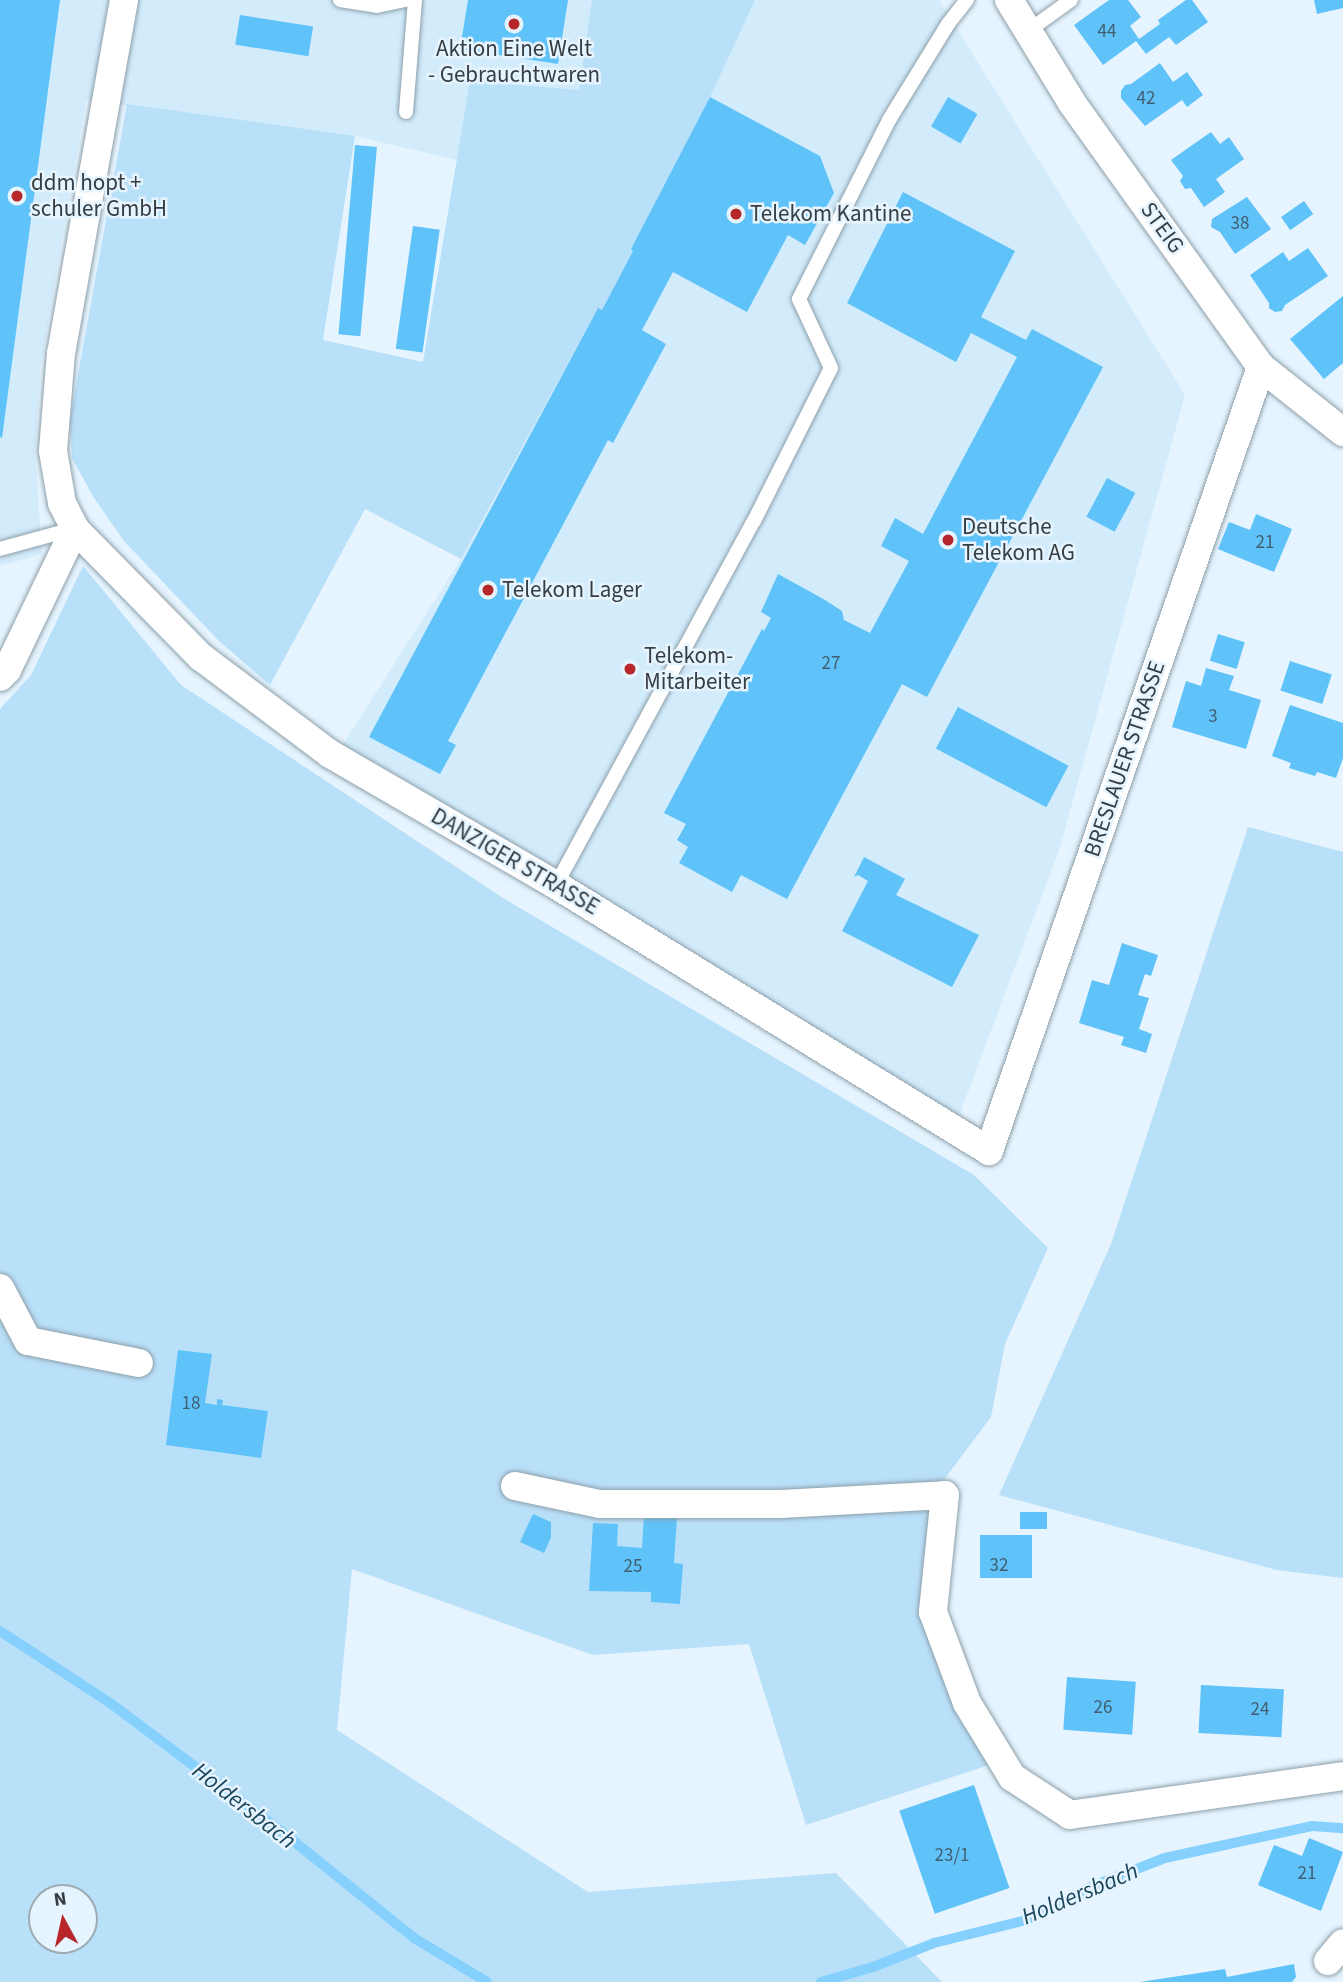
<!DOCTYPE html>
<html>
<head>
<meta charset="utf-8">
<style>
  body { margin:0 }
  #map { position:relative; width:1343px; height:1982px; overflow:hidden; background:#e5f4fe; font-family:"Source Sans 3",sans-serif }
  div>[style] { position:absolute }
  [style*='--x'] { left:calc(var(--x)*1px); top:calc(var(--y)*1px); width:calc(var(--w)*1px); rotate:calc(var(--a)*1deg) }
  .built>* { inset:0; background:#d2ecfc }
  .green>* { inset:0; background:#b9e0f9 }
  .stream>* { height:10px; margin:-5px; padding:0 5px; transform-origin:5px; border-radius:5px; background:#85d0fc }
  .building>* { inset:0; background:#5fc2f9; transform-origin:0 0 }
  .roads { filter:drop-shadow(0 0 2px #8e9faa) drop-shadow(0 0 2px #8e9faa) }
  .lane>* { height:14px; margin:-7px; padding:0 7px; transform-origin:7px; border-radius:7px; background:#fff }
  .street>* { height:28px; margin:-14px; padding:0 14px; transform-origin:14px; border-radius:14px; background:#fff }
  .dots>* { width:19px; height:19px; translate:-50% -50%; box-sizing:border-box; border:4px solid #e5f4fe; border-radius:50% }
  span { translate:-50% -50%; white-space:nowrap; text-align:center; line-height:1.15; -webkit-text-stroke:5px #e5f4fe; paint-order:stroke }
  .number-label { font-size:19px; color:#415f70 }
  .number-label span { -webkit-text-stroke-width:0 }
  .poi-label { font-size:23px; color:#373e43 }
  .left { translate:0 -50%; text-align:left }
  .street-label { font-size:23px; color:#373e43 }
  .water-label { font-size:24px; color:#1c465d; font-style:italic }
  .north { position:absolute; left:28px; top:1884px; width:70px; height:70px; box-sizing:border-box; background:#e5f4fe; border:2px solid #9fabb3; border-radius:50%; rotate:352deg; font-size:19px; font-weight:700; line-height:28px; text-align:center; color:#373e43 }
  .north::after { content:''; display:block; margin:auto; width:24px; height:32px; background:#b7272a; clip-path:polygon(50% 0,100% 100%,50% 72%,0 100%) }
</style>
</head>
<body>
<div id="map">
  <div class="built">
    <i style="clip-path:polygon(0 0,939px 0,1185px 395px,1060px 847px,959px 1116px,342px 746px,461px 559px,598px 308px,602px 309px,633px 252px,631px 249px,457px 160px,355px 136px,86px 100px,40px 369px,35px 453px,42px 554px,0 566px)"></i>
  </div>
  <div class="green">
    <i style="clip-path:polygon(592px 0,755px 0,710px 97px,631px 249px,633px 251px,602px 310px,598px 308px,461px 559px,365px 509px,270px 685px,219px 641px,124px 541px,94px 498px,72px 458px,70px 419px,127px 104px,355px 136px,323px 340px,423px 362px,470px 81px,579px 90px)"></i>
    <i style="clip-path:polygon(evenodd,83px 566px,181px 685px,503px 898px,974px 1175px,1048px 1248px,1005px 1344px,991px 1417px,940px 1485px,925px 1616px,989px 1765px,806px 1825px,749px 1644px,593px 1655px,352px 1569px,337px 1730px,588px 1892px,836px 1873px,942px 1982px,0 1982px,0 709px,31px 675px,83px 566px,42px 1898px,84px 1898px,84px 1940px,42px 1940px,42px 1898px)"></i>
    <i style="clip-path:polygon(1248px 827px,1343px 852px,1343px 1578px,1277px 1570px,999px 1495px,1111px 1244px)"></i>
  </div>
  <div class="stream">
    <i style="--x:0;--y:1631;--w:135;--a:33.2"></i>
    <i style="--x:113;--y:1705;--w:210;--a:36.9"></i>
    <i style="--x:281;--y:1831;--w:171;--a:38.8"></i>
    <i style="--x:414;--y:1938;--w:85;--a:31.1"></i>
    <i style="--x:821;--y:1982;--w:54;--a:-16.1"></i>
    <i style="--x:873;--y:1967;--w:66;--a:-21.5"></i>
    <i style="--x:934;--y:1943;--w:95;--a:-14"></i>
    <i style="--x:1026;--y:1920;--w:75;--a:-26.9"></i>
    <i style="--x:1093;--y:1886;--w:77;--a:-21.3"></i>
    <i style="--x:1165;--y:1858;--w:150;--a:-12.3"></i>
    <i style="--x:1312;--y:1826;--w:31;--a:4"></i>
  </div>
  <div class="building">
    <i style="clip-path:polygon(0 0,60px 0,2px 438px,0 437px)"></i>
    <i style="clip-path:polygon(468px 0,568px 0,558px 64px,460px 49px)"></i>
    <i style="clip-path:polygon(1109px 0,1128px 0,1141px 17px,1130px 26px,1139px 39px,1160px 24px,1158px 20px,1186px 0,1192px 0,1208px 22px,1176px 45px,1169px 37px,1146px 54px,1136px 41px,1103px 65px,1074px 25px)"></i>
    <i style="clip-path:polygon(1314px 0,1343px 0,1343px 8px,1317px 14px)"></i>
    <i style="left:240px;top:15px;width:74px;height:30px;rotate:9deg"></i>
    <i style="clip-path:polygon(1160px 63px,1173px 82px,1187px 72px,1203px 95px,1187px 107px,1182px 100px,1145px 126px,1121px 98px,1121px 91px,1125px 85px,1131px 84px)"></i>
    <i style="clip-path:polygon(710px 97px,820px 156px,834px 193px,805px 245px,788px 235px,747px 312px,673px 272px,642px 330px,666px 344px,613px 443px,608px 440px,448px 741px,456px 745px,440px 774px,369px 737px,598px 308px,602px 310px,633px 251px,631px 249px)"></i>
    <i style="left:948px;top:97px;width:34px;height:34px;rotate:30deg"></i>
    <i style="clip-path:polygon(1211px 132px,1220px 144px,1229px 137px,1244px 159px,1216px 179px,1225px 192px,1204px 207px,1191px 188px,1185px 189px,1180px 181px,1183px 176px,1171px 160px)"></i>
    <i style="left:355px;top:145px;width:22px;height:190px;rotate:5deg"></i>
    <i style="clip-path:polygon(903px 192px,1015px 251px,981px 317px,1026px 340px,1032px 329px,1103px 367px,927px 697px,902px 684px,787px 899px,741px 875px,732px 892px,679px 863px,688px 847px,677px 840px,686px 824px,664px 813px,762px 629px,764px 631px,771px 618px,761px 612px,778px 574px,825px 600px,842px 611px,844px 620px,870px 633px,909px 561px,881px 546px,895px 518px,923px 534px,1017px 357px,971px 333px,956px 362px,847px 303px)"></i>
    <i style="clip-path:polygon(1247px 197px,1271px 229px,1235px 254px,1220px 232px,1211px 227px,1212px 219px)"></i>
    <i style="left:1304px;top:201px;width:16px;height:28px;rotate:55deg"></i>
    <i style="left:413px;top:226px;width:27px;height:124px;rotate:8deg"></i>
    <i style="clip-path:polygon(1308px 248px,1328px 276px,1285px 305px,1282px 311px,1275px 312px,1269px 308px,1269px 303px,1250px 275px,1283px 252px,1289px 261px)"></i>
    <i style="clip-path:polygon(1343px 296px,1343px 363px,1324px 379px,1290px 339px)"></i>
    <i style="left:1107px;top:478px;width:32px;height:44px;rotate:28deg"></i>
    <i style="clip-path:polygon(1256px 514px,1292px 529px,1274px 572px,1218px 549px,1229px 522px,1250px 530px)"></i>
    <i style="left:1218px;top:634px;width:28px;height:28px;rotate:17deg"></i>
    <i style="left:1290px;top:661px;width:44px;height:31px;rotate:18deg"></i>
    <i style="clip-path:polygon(1206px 668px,1234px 676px,1229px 690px,1261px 700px,1246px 749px,1172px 727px,1186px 681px,1201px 686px)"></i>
    <i style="clip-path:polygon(1290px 705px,1343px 723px,1343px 758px,1336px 778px,1317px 772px,1315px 776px,1289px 768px,1291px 763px,1272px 756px)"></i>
    <i style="left:958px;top:707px;width:125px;height:47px;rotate:28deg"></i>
    <i style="clip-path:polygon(864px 857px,905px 879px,896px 895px,979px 935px,952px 987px,842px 931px,868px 881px,858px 875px,854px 877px)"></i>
    <i style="clip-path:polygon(1122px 943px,1158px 955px,1151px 976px,1145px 974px,1138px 995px,1149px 998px,1139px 1029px,1152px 1034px,1146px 1053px,1121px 1045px,1124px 1037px,1079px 1023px,1092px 980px,1109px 985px)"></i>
    <i style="clip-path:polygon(178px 1350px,212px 1354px,205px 1403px,217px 1405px,217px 1399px,223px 1400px,222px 1405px,268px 1411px,261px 1458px,166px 1445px)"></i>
    <i style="left:1020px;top:1512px;width:27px;height:17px"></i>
    <i style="clip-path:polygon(533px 1514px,551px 1522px,551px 1537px,544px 1553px,520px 1542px)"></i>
    <i style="clip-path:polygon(644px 1516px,677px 1518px,674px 1563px,683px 1564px,680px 1604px,651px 1602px,651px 1592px,589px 1591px,593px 1523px,618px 1524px,617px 1546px,642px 1548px)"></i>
    <i style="left:980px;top:1535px;width:52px;height:43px"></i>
    <i style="left:1067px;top:1677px;width:69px;height:53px;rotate:4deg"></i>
    <i style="left:1201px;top:1685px;width:83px;height:48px;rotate:3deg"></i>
    <i style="left:974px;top:1785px;width:109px;height:79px;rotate:71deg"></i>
    <i style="clip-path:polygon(1309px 1838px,1343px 1852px,1321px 1911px,1258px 1885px,1274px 1845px,1302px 1856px)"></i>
    <i style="clip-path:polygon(1294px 1964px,1296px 1977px,1292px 1982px,1140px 1982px,1225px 1969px,1227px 1977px)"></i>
  </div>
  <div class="roads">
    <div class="lane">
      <i style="--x:340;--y:0;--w:37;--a:9"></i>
      <i style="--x:377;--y:6;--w:30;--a:-12"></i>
      <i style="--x:1028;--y:31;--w:53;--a:-35.8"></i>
      <i style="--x:406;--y:112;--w:112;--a:-85.4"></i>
      <i style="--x:0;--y:549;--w:76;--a:-15.3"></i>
      <i style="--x:556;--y:885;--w:414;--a:-61.5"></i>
      <i style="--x:754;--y:521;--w:171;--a:-63.3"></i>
      <i style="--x:831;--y:368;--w:76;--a:-114.9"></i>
      <i style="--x:799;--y:299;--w:200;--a:-63.3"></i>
      <i style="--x:889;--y:120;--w:113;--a:-58.4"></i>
      <i style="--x:948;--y:24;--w:31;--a:-52"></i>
    </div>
    <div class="street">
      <i style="--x:124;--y:0;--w:359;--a:100.1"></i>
      <i style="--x:61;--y:353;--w:98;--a:94.7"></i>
      <i style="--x:53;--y:451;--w:53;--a:80.2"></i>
      <i style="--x:62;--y:503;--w:29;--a:63"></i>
      <i style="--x:75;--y:529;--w:180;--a:45.5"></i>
      <i style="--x:201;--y:657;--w:161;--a:36.9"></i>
      <i style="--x:330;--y:754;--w:261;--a:30.1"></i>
      <i style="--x:556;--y:885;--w:508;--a:31.56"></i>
      <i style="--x:989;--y:1151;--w:830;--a:-70.87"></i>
      <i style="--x:1009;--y:0;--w:121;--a:58.5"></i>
      <i style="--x:1072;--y:103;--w:325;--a:54.4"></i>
      <i style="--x:1261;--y:367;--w:105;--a:38.4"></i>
      <i style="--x:0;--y:677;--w:10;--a:-45"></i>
      <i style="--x:7;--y:670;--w:157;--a:-64.3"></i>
      <i style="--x:0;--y:1288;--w:60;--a:62.2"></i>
      <i style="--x:28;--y:1341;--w:113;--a:11.2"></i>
      <i style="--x:515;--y:1486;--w:87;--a:12"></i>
      <i style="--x:600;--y:1504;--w:181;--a:0"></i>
      <i style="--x:781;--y:1504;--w:164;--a:-3.1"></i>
      <i style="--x:945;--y:1495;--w:118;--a:95.9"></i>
      <i style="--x:933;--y:1612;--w:97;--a:69.5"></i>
      <i style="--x:967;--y:1703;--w:87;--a:58.7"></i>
      <i style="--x:1012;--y:1777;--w:69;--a:33.2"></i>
      <i style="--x:1070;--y:1815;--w:276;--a:-8.1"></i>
      <i style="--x:1328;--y:1961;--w:23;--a:-50"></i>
    </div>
  </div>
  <div class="dots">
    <i style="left:514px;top:24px;background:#b7272a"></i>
    <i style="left:17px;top:196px;background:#b7272a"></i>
    <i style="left:736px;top:214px;background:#b7272a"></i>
    <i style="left:948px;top:540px;background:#b7272a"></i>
    <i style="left:488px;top:590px;background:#b7272a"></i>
    <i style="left:630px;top:669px;background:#b7272a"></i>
  </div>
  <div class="number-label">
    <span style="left:1107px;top:32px">44</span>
    <span style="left:1146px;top:99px">42</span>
    <span style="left:1240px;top:224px">38</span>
    <span style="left:1265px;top:543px">21</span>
    <span style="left:831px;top:664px">27</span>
    <span style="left:1213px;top:717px">3</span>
    <span style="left:191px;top:1404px">18</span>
    <span style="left:999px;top:1566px">32</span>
    <span style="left:633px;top:1567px">25</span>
    <span style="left:1103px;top:1708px">26</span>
    <span style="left:1260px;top:1710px">24</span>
    <span style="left:952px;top:1856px">23/1</span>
    <span style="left:1307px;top:1874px">21</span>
  </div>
  <div class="poi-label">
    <span style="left:514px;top:62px">Aktion Eine Welt<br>- Gebrauchtwaren</span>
    <span class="left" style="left:31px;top:196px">ddm hopt +<br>schuler GmbH</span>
    <span class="left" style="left:750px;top:214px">Telekom Kantine</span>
    <span class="left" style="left:962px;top:540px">Deutsche<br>Telekom AG</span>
    <span class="left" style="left:502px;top:590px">Telekom Lager</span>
    <span class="left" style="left:644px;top:669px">Telekom-<br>Mitarbeiter</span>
  </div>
  <div class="street-label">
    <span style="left:1162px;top:228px;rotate:54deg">STEIG</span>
    <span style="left:1125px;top:759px;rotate:-71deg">BRESLAUER STRASSE</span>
    <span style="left:515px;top:862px;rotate:30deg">DANZIGER STRASSE</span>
  </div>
  <div class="water-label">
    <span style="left:244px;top:1806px;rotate:38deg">Holdersbach</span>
    <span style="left:1080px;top:1894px;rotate:-23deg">Holdersbach</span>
  </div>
  <div class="north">N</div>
</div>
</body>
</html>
